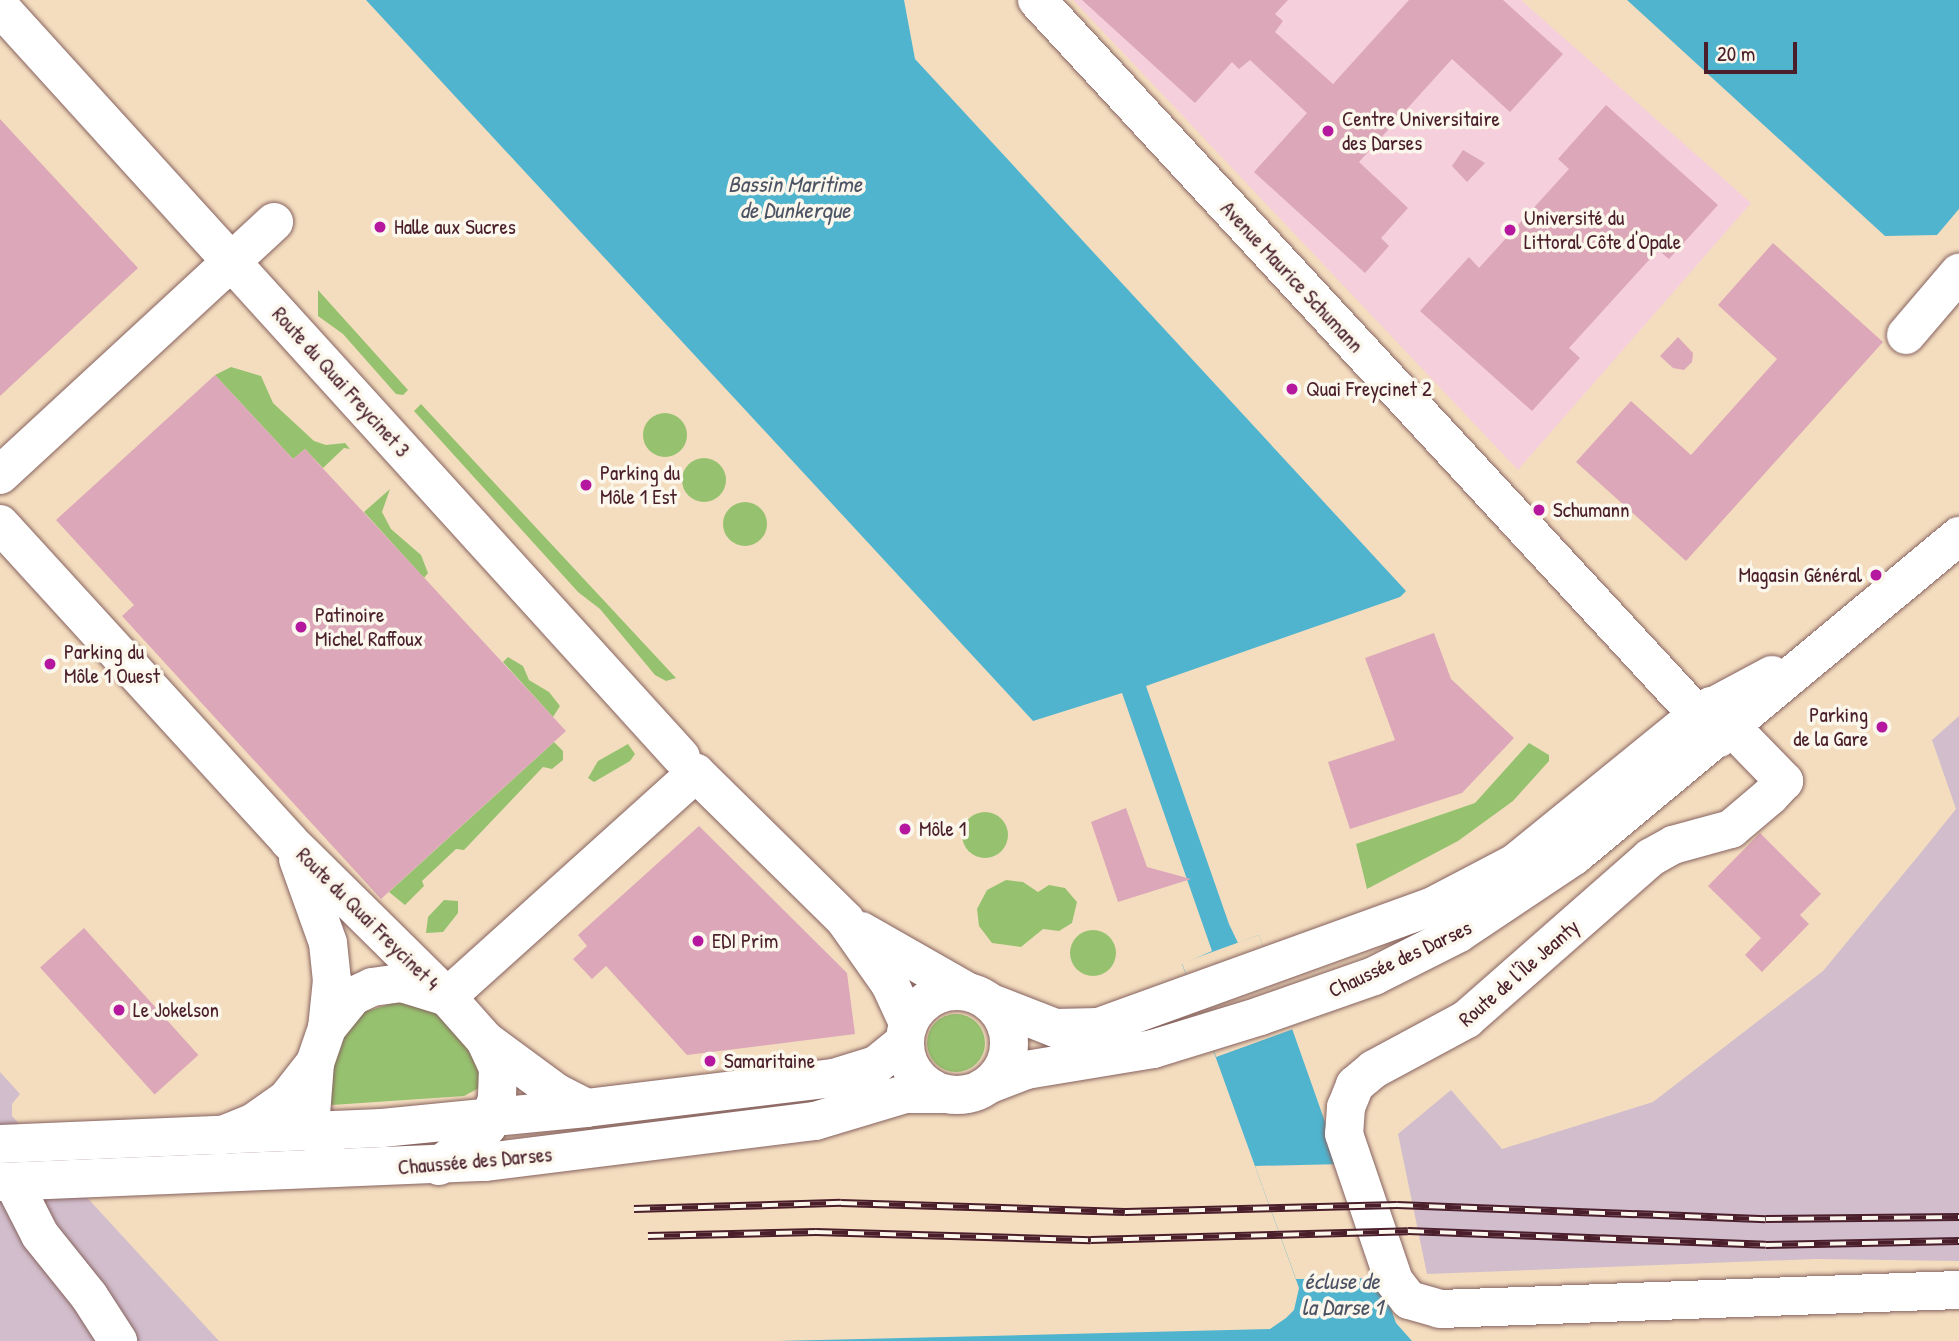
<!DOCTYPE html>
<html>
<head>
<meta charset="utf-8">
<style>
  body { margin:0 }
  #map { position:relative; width:1959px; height:1341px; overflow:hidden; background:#f4ddbf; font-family:"Patrick Hand",sans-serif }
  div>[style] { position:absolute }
  .built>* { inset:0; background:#f5cfdb }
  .industrial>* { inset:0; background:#d1bdcc }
  .green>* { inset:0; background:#96c26f }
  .round { border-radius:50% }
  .water>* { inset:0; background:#50b4cf }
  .pier>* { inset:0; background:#f4ddbf; transform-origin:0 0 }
  .building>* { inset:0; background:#dca7b8; transform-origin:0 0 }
  .roads { filter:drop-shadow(0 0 2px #86625f) drop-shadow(0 0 2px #86625f) }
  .minor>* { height:38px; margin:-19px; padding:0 19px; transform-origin:19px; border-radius:19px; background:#fff }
  .major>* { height:38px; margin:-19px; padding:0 19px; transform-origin:19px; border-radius:19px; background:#fff }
  .major>.ring { margin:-19px; padding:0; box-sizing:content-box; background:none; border:38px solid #fff; border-radius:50% }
  .rail>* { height:8px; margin-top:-4px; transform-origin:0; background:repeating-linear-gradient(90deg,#fbf7ec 0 16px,#4a1f2b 0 32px); box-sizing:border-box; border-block:2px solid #4a1f2b }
  .dots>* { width:19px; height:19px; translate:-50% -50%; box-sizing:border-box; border:4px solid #fbf7ec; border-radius:50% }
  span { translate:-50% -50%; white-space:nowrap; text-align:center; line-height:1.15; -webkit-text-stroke:7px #fbf7ec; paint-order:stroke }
  .poi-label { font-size:21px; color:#4a1f2b }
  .left { translate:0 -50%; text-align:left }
  .right { translate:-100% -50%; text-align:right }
  .street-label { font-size:21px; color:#4a1f2b }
  .water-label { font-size:23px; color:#4c5364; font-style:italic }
  .scale { position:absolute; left:1704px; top:42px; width:93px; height:32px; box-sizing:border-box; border:4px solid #4a1f2b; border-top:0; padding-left:9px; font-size:21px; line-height:24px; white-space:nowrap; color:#4a1f2b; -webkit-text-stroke:5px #fbf7ec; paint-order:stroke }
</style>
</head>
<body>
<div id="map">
  <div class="built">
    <i style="clip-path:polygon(1073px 0,1521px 0,1751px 203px,1518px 470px)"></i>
  </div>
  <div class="industrial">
    <i style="clip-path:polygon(1959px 716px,1959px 1261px,1815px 1259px,1427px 1274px,1398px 1134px,1451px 1090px,1502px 1149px,1653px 1102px,1823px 971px,1919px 855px,1956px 809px,1932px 740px)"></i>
    <i style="clip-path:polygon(0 1072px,20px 1094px,12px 1104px,12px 1116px,219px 1341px,0 1341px)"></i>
  </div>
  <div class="green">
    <i style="clip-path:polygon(318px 290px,408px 390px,403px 395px,396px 394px,343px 334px,318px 316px)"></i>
    <i style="clip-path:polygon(231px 367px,261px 376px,273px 403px,314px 441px,326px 445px,345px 443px,350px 449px,344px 448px,323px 468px,305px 449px,293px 459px,215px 375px)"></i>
    <i style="clip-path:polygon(421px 404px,676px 678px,666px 681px,655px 675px,600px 609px,578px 592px,414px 411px)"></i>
    <i class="round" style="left:643px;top:413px;width:44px;height:44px"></i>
    <i class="round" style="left:682px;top:458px;width:44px;height:44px"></i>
    <i style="clip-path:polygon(390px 489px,382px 512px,391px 529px,421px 555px,428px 573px,424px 578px,364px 512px)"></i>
    <i class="round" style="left:723px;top:502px;width:44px;height:44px"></i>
    <i style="clip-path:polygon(508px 657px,523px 666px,529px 680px,549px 692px,560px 706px,553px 717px,503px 662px)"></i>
    <i style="clip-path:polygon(554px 742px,563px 751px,563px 760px,552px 769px,543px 767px,464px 850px,456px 849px,422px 881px,424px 886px,405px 905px,389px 892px)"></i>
    <i style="clip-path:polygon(1529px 743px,1549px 755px,1549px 761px,1513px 801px,1458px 841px,1367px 889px,1356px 844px,1475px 803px)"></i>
    <i style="clip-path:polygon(628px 744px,635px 754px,630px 761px,594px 782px,588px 778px,598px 761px)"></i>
    <i class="round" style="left:962px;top:812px;width:46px;height:46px"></i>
    <i style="clip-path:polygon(1006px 880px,1023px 882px,1038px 892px,1049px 885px,1065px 888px,1077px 902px,1072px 923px,1059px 931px,1043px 929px,1021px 947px,992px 943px,979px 926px,977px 909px,987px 890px)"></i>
    <i style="clip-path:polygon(444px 900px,458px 901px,458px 913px,443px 932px,426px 933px,428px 917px)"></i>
    <i class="round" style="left:1070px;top:930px;width:46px;height:46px"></i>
    <i style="clip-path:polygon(400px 1001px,433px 1009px,479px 1056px,481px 1087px,464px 1096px,332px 1105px,326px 1099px,335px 1046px,364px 1012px)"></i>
    <i class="round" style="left:927px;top:1014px;width:58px;height:58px"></i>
  </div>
  <div class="water">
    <i style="clip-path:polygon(366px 0,904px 0,915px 59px,1406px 591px,1400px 597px,1146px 686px,1229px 924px,1238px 943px,1259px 935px,1396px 1323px,1412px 1341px,778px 1341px,1270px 1329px,1286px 1318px,1294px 1310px,1299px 1288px,1182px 964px,1212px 951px,1122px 693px,1033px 721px)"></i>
    <i style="clip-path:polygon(1627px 0,1959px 0,1959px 209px,1937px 235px,1885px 236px)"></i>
  </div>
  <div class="pier">
    <i style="left:1259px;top:935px;width:100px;height:82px;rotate:70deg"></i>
    <i style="clip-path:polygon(1343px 1164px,1381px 1278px,1296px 1279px,1255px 1166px)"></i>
  </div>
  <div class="building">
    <i style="clip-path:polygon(1082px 0,1288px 0,1275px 14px,1283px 21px,1275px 32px,1333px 84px,1409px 0,1503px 0,1563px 54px,1510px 112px,1452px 59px,1359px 162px,1408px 208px,1381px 238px,1389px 246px,1365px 273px,1254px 172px,1307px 113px,1250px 60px,1239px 69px,1232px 62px,1195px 103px)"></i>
    <i style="clip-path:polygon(1606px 105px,1718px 205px,1669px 259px,1658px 250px,1569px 348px,1580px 358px,1532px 411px,1420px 311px,1469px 257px,1479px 268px,1569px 169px,1558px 159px)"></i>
    <i style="clip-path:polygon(0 119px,138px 268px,0 396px)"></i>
    <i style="clip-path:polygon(1463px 150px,1485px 163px,1467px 182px,1452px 166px)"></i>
    <i style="clip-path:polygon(1773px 243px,1883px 342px,1686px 561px,1576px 462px,1631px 401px,1691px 455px,1777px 359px,1718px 305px)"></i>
    <i style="clip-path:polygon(1678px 337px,1693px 353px,1692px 362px,1684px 370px,1673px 368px,1660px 356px)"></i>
    <i style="clip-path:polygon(215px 375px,293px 459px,305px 449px,566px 731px,381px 899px,122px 616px,134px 605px,56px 520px)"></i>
    <i style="clip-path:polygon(1434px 633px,1451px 679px,1514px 738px,1462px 793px,1350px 829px,1328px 762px,1395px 740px,1365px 658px)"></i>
    <i style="clip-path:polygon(1126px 808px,1147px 867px,1191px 879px,1118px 902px,1091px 822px)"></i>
    <i style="clip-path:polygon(699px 826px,847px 973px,855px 1034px,687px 1055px,606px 966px,592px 979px,573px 959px,587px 946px,578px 935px)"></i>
    <i style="clip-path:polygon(1760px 833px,1821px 894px,1800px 915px,1809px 924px,1762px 972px,1745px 955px,1761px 938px,1708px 886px)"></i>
    <i style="left:84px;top:928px;width:171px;height:59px;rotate:48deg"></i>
  </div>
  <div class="roads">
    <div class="minor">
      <i style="left:1037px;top:0;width:1005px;rotate:47.26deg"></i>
      <i style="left:0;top:7px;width:1013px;rotate:47.76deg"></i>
      <i style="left:1906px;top:335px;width:82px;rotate:-49.5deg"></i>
      <i style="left:0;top:475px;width:373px;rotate:-42.7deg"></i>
      <i style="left:0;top:524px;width:429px;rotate:47.6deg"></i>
      <i style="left:289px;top:841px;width:222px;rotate:44.6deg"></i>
      <i style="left:1711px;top:706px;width:105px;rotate:45.8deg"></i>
      <i style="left:1784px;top:781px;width:21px;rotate:133deg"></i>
      <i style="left:1770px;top:796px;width:51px;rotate:139.8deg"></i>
      <i style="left:1731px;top:829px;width:60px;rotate:164.6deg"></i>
      <i style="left:1673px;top:845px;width:26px;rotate:151deg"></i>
      <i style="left:1650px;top:858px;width:244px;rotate:138.7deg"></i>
      <i style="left:1467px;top:1019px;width:106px;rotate:151.7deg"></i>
      <i style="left:1374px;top:1069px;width:25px;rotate:140deg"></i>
      <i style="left:1355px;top:1085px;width:24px;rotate:112deg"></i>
      <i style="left:1346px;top:1107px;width:27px;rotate:94deg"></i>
      <i style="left:1344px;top:1134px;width:155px;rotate:71.2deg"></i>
      <i style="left:1394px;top:1281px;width:24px;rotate:52deg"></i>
      <i style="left:1409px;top:1300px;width:32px;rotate:16deg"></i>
      <i style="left:1440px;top:1309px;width:519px;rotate:-2.1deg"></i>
      <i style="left:298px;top:859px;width:89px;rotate:70.3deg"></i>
      <i style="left:328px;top:943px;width:37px;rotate:84deg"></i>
      <i style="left:332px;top:980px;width:48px;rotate:95.9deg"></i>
      <i style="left:861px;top:931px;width:123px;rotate:29.7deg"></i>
      <i style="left:447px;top:997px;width:335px;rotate:-42deg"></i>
      <i style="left:696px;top:773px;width:209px;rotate:44.6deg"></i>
      <i style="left:845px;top:920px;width:78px;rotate:54.9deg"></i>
      <i style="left:890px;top:984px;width:43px;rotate:65.2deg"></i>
      <i style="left:485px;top:1040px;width:89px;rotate:36.4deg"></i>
      <i style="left:557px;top:1093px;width:33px;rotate:27deg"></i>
      <i style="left:220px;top:1136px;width:37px;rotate:-22deg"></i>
      <i style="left:254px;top:1122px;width:39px;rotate:-35deg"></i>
      <i style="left:286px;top:1100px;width:47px;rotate:-51.9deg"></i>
      <i style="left:329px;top:1161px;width:50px;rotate:-111deg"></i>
      <i style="left:311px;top:1114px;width:51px;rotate:-85.5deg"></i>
      <i style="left:315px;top:1063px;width:37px;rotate:-71deg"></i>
      <i style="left:327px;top:1028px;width:41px;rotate:-50.9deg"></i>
      <i style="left:353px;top:996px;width:21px;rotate:-25deg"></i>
      <i style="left:372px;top:987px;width:30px;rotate:-8deg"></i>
      <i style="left:402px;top:983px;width:47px;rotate:17.3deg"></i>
      <i style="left:447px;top:997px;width:57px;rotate:48.5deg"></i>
      <i style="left:485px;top:1040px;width:31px;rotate:65deg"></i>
      <i style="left:498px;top:1068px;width:31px;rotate:92deg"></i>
      <i style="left:497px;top:1099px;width:30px;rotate:110deg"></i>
      <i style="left:487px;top:1127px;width:62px;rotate:140.9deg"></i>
      <i style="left:13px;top:1182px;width:59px;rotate:63deg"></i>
      <i style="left:40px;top:1235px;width:78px;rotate:51.2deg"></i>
      <i style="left:89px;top:1296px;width:54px;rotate:57.2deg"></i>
    </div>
    <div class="major">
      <i class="ring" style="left:905px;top:991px;width:66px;height:66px"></i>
      <i style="left:991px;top:1003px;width:69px;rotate:21.3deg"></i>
      <i style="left:1055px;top:1028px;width:44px;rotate:-1.3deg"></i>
      <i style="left:1099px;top:1027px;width:353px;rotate:-19.9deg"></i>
      <i style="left:1431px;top:907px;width:95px;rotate:-27.6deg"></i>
      <i style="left:1515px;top:863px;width:235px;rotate:-39.1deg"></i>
      <i style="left:1697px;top:715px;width:85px;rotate:-28.1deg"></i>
      <i style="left:990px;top:1084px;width:39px;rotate:-21deg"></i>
      <i style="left:1026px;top:1070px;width:129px;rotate:-9.4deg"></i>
      <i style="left:1153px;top:1049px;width:112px;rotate:-17.1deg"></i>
      <i style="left:1260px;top:1016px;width:121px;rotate:-19.3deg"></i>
      <i style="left:1374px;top:976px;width:95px;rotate:-26.8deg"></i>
      <i style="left:1459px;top:933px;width:138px;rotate:-33.8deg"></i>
      <i style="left:1574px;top:856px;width:501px;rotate:-39.73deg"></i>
      <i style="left:0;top:1144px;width:382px;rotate:-2.4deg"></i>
      <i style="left:382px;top:1128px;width:205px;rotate:-5.6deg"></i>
      <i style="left:586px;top:1108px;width:250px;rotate:-6.9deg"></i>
      <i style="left:834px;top:1078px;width:44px;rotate:-17.2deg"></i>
      <i style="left:876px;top:1065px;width:36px;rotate:-39deg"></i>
      <i style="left:0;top:1182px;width:486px;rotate:-2.4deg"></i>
      <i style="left:486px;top:1162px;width:332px;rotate:-7.1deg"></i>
      <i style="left:815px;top:1121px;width:94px;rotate:-16.7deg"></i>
      <i style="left:905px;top:1094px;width:40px"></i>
    </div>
  </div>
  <div class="rail">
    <i style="left:634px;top:1209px;width:207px;rotate:-1.7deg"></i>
    <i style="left:841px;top:1203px;width:284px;rotate:1.8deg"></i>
    <i style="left:1125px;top:1212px;width:272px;rotate:-1.5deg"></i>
    <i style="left:1397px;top:1205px;width:369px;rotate:2.2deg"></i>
    <i style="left:1766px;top:1219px;width:193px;rotate:-0.6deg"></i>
    <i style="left:648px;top:1236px;width:168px;rotate:-1.4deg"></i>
    <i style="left:816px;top:1232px;width:275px;rotate:1.7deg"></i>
    <i style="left:1091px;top:1240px;width:317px;rotate:-1.6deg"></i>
    <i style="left:1408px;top:1231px;width:358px;rotate:2.2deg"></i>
    <i style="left:1766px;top:1245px;width:193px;rotate:-1.2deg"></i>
  </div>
  <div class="dots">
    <i style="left:1328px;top:131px;background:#b5179e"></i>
    <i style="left:380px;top:227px;background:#b5179e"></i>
    <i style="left:1510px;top:230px;background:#b5179e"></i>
    <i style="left:1292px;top:389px;background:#b5179e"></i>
    <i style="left:586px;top:485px;background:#b5179e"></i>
    <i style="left:1539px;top:510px;background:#b5179e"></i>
    <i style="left:1876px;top:575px;background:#b5179e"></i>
    <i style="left:301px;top:627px;background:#b5179e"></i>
    <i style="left:50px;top:664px;background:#b5179e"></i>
    <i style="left:1882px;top:727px;background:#b5179e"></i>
    <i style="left:905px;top:829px;background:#b5179e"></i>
    <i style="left:698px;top:941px;background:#b5179e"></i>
    <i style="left:119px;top:1010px;background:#b5179e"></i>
    <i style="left:710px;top:1061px;background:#b5179e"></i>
  </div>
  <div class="poi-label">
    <span class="left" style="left:1342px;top:131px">Centre Universitaire<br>des Darses</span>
    <span class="left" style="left:1524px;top:230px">Université du<br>Littoral Côte d'Opale</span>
    <span class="left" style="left:394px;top:227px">Halle aux Sucres</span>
    <span class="left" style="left:1306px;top:389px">Quai Freycinet 2</span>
    <span class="left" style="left:600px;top:485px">Parking du<br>Môle 1 Est</span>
    <span class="left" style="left:1553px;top:510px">Schumann</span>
    <span class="right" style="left:1862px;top:575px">Magasin Général</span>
    <span class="left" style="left:315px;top:627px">Patinoire<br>Michel Raffoux</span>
    <span class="left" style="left:64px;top:664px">Parking du<br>Môle 1 Ouest</span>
    <span class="right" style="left:1868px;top:727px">Parking<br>de la Gare</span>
    <span class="left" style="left:919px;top:829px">Môle 1</span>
    <span class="left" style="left:712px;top:941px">EDI Prim</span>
    <span class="left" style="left:133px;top:1010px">Le Jokelson</span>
    <span class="left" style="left:724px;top:1061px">Samaritaine</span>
  </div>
  <div class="street-label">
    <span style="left:1292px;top:277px;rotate:47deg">Avenue Maurice Schumann</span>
    <span style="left:341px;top:382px;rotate:48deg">Route du Quai Freycinet 3</span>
    <span style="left:368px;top:919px;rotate:45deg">Route du Quai Freycinet 4</span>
    <span style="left:1400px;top:959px;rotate:-25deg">Chaussée des Darses</span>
    <span style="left:1519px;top:973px;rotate:-41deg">Route de l'Île Jeanty</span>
    <span style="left:475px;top:1161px;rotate:-5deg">Chaussée des Darses</span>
  </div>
  <div class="water-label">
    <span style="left:795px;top:197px">Bassin Maritime<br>de Dunkerque</span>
    <span style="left:1342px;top:1294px">écluse de<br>la Darse 1</span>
  </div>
  <div class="scale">20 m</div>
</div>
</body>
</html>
